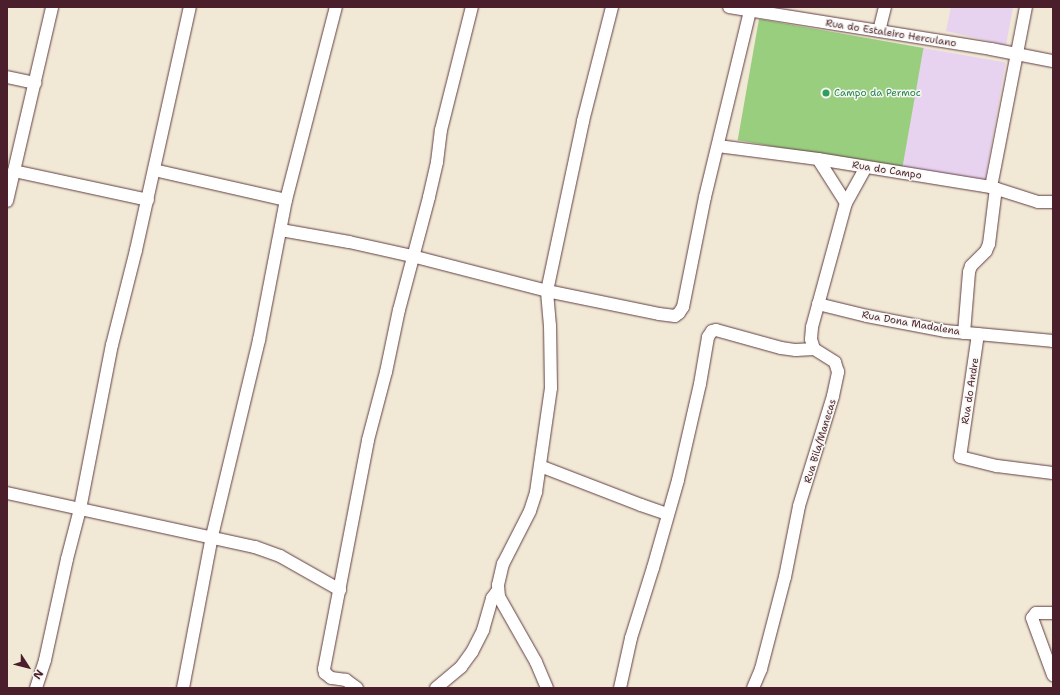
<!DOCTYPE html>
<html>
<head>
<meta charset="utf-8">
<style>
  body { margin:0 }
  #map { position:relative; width:1060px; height:695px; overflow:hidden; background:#f1e9d5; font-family:"Shantell Sans",sans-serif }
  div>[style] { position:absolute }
  .built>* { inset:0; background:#e7d2ef; transform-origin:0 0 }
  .green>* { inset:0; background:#99ce7f; transform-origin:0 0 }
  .roads { filter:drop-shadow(0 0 1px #633d44) drop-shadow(0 0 1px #633d44) }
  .minor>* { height:12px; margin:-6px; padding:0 6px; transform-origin:6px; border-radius:6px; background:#fff }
  .dots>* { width:11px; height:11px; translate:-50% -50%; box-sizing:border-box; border:2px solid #f6f6f2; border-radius:50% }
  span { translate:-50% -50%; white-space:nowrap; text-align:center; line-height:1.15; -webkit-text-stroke:3px #f6f6f2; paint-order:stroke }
  .street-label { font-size:10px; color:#4a1f2b }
  .leisure-label { font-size:10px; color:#27864d }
  .left { translate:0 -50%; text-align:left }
  .frame { position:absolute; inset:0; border:8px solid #4a1f2b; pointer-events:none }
  .north { position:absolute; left:8px; top:647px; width:40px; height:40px; -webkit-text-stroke:3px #f6f6f2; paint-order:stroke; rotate:126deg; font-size:11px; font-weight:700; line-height:16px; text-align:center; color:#4a1f2b }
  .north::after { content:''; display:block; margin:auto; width:14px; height:18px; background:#4a1f2b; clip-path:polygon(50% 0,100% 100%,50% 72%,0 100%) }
</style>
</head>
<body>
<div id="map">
  <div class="built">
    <i style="clip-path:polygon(951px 7px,1013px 7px,1006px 45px,946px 31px)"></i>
    <i style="left:923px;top:48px;width:84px;height:121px;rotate:10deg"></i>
  </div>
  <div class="green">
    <i style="left:759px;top:19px;width:167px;height:123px;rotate:10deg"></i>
  </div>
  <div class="roads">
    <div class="minor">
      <i style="left:729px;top:7px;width:265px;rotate:9.1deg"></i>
      <i style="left:991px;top:49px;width:63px;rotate:11deg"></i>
      <i style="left:879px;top:31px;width:25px;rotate:-76deg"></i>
      <i style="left:7px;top:77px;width:29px;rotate:12deg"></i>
      <i style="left:718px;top:146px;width:101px;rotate:7.4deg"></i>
      <i style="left:818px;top:159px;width:175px;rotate:9.2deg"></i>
      <i style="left:991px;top:187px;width:49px;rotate:17.7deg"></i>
      <i style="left:1038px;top:202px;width:15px"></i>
      <i style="left:818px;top:159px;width:52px;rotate:57.5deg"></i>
      <i style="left:154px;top:170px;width:135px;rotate:12.8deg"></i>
      <i style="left:14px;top:171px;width:137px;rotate:12.2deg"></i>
      <i style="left:991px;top:187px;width:183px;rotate:-79deg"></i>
      <i style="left:7px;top:201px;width:199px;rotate:-76.9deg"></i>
      <i style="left:281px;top:230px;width:69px;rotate:10deg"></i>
      <i style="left:349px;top:242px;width:65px;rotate:12.5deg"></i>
      <i style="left:412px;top:256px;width:139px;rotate:14.5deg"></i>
      <i style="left:547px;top:291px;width:114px;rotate:11.6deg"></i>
      <i style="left:659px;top:314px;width:16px;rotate:7deg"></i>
      <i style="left:675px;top:316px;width:5px;rotate:-37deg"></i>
      <i style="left:679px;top:313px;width:7px;rotate:-56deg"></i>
      <i style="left:683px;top:307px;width:112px;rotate:-78.7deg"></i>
      <i style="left:705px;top:197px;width:191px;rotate:-76.4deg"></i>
      <i style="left:818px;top:304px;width:50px;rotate:13.8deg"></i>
      <i style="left:867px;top:316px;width:79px;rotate:10.9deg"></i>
      <i style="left:945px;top:331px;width:108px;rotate:5.3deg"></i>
      <i style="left:964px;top:333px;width:61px;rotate:-85.3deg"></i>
      <i style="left:969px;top:272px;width:6px;rotate:-72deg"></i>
      <i style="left:971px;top:266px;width:21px;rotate:-45deg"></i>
      <i style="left:986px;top:251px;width:8px;rotate:-67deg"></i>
      <i style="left:989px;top:244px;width:56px;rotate:-82.9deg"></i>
      <i style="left:978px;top:334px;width:124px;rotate:98.3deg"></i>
      <i style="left:960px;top:457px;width:38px;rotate:14deg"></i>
      <i style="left:997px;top:466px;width:56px;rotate:7.1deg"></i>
      <i style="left:540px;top:466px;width:108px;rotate:21.1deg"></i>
      <i style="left:641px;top:505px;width:28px;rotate:19deg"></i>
      <i style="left:7px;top:493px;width:254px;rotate:12.3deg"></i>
      <i style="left:255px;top:547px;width:27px;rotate:20deg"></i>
      <i style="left:280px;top:556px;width:69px;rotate:29.5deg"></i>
      <i style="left:1053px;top:613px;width:17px;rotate:180deg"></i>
      <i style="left:1036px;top:613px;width:6px;rotate:129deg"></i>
      <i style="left:1032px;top:618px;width:61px;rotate:69.8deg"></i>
      <i style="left:36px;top:688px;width:29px;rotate:-72deg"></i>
      <i style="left:45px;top:660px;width:103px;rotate:-77.7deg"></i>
      <i style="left:67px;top:559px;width:52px;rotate:-75.4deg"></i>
      <i style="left:80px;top:509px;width:167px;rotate:-79deg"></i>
      <i style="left:112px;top:345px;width:98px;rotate:-75.8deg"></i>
      <i style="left:136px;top:250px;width:249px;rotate:-77.5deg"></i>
      <i style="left:183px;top:688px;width:155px;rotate:-79.2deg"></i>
      <i style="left:212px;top:536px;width:202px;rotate:-76.5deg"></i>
      <i style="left:259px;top:340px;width:143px;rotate:-79.1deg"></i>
      <i style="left:286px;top:200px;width:199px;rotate:-75.5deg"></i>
      <i style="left:357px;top:688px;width:14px;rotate:-144deg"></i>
      <i style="left:346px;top:680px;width:15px;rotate:-172deg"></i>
      <i style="left:331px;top:678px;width:8px;rotate:-140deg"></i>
      <i style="left:325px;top:673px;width:4px;rotate:-104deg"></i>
      <i style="left:324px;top:669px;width:233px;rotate:-79.1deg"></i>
      <i style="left:368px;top:440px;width:70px;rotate:-75.2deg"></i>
      <i style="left:386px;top:372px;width:63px;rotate:-78.2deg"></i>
      <i style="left:399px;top:310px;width:117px;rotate:-75.1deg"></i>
      <i style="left:429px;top:197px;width:36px;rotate:-77deg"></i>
      <i style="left:437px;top:162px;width:32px;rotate:-83deg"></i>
      <i style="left:441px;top:130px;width:127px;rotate:-75.9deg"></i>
      <i style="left:436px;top:688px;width:33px;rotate:-40deg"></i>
      <i style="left:461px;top:667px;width:19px;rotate:-54deg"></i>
      <i style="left:472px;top:652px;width:25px;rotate:-63deg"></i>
      <i style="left:483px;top:630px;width:33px;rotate:-74deg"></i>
      <i style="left:492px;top:598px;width:10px;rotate:-53deg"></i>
      <i style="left:547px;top:688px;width:28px;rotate:-113deg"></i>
      <i style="left:536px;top:662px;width:75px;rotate:-119.6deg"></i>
      <i style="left:499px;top:597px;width:12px;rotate:-95deg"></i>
      <i style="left:498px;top:585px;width:22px;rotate:-77deg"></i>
      <i style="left:503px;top:564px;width:59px;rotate:-63deg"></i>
      <i style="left:530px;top:511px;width:20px;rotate:-72deg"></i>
      <i style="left:536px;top:492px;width:105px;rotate:-81.8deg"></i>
      <i style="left:551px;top:388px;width:62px;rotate:-90.9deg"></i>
      <i style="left:550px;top:326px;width:35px;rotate:-95deg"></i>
      <i style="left:547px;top:291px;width:174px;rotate:-78deg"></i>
      <i style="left:583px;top:121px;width:118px;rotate:-75.7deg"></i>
      <i style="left:620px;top:688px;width:51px;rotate:-77.6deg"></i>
      <i style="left:631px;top:638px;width:73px;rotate:-72.6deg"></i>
      <i style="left:653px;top:568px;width:91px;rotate:-74.1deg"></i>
      <i style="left:678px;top:480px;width:98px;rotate:-77.1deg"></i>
      <i style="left:700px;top:384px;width:48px;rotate:-80.3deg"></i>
      <i style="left:708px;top:337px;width:7px;rotate:-56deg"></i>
      <i style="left:712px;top:331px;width:4px;rotate:-14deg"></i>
      <i style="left:716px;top:330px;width:67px;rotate:15.5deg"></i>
      <i style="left:781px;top:348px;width:15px;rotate:8deg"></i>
      <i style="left:796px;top:350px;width:18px;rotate:-3deg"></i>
      <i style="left:753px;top:688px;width:21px;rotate:-67deg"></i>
      <i style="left:761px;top:669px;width:95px;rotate:-75.4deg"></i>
      <i style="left:785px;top:577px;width:72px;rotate:-78.8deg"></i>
      <i style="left:799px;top:506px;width:115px;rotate:-72.8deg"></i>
      <i style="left:833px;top:396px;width:25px;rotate:-78deg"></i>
      <i style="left:838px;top:372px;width:10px;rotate:-107deg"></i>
      <i style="left:835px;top:362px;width:25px;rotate:-148deg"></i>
      <i style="left:814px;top:349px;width:10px;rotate:-107deg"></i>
      <i style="left:811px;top:339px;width:12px;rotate:-85deg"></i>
      <i style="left:812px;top:327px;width:129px;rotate:-74.7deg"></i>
      <i style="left:846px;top:203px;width:41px;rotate:-60.9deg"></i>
    </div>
  </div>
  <div class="dots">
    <i style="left:826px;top:93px;background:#2e9e5b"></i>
  </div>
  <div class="street-label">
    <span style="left:891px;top:33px;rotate:9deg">Rua do Estaleiro Herculano</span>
    <span style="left:887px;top:170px;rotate:9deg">Rua do Campo</span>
    <span style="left:911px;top:323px;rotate:10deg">Rua Dona Madalena</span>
    <span style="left:970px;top:391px;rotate:-81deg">Rua do Andre</span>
    <span style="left:820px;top:441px;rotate:-73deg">Rua Bila/Manecas</span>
  </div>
  <div class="leisure-label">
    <span class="left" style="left:834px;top:93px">Campo da Permoc</span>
  </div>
  <div class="frame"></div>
  <div class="north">N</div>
</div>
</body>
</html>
